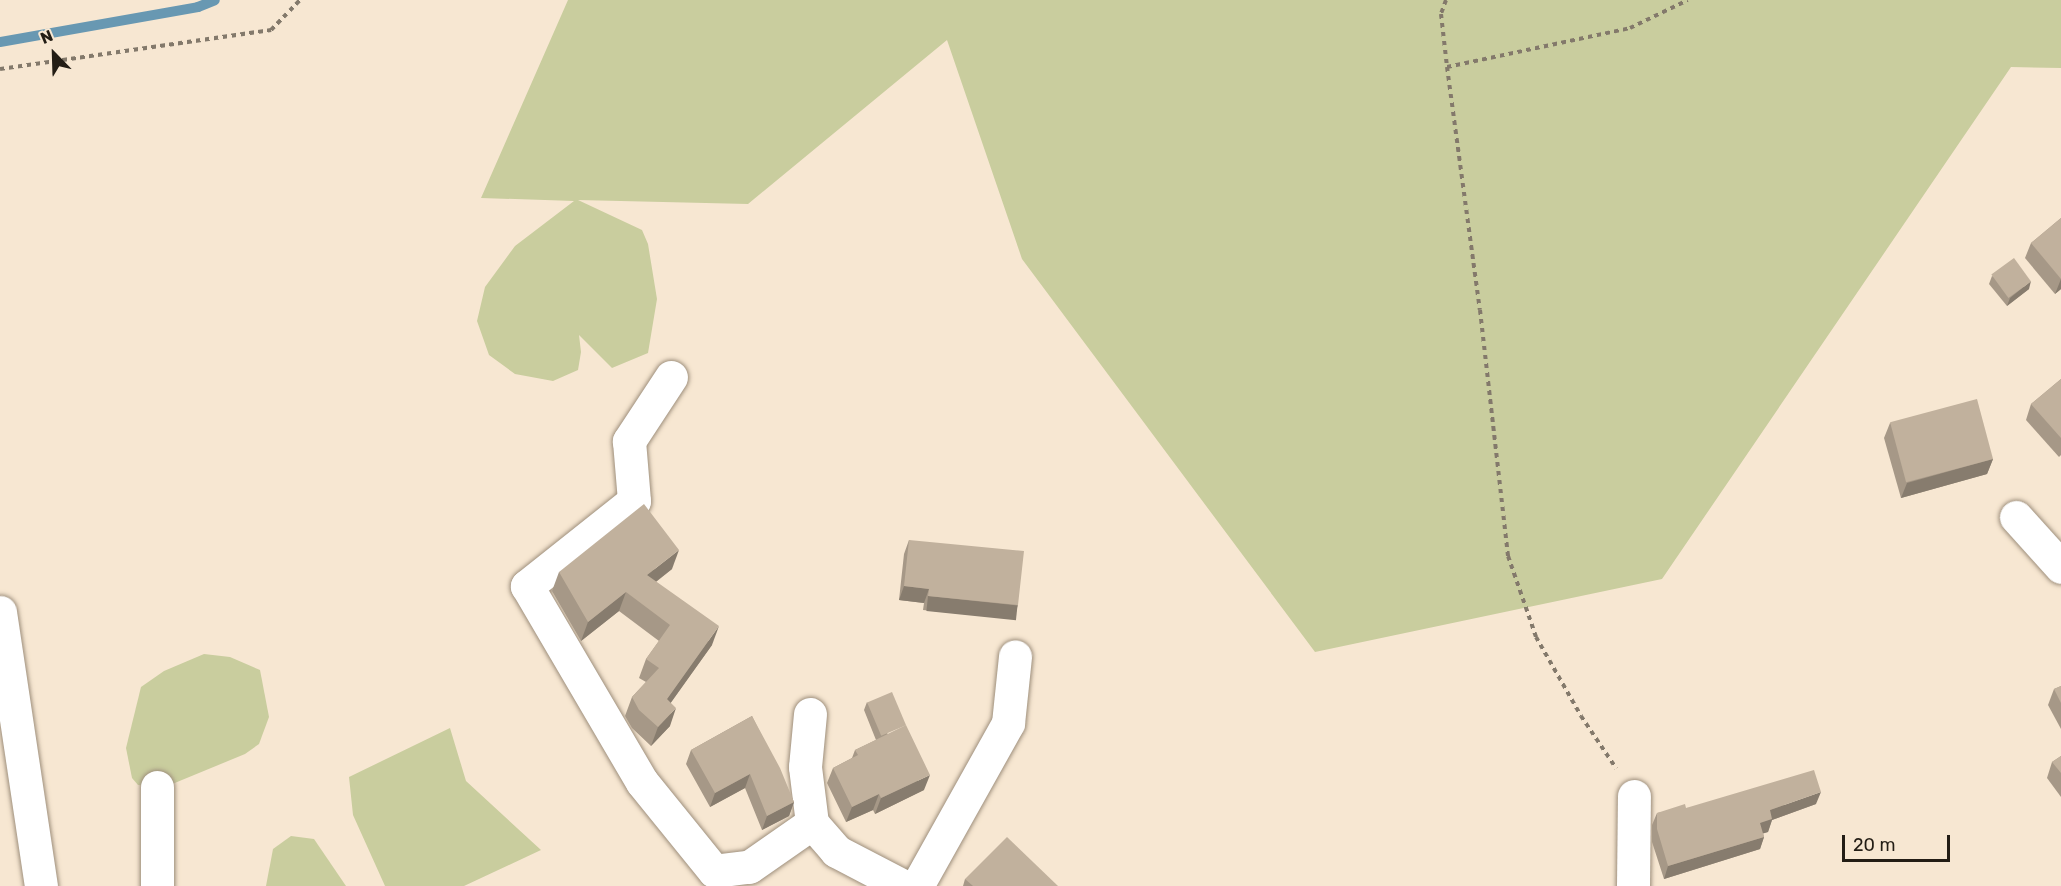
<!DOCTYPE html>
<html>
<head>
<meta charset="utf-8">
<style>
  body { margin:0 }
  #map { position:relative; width:2061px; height:886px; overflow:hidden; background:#f7e7d2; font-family:Rubik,sans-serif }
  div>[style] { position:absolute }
  .green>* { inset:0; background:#c9cd9e }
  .stream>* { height:10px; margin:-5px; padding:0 5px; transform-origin:5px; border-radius:5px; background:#6898b2 }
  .path>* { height:4px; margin-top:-2px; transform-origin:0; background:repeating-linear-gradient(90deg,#83796b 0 4.5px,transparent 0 9px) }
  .roads { filter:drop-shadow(0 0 2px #9e8f7c) drop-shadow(0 0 2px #9e8f7c) }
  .minor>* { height:33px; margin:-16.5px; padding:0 16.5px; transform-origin:16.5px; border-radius:16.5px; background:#fff }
  .wall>* { inset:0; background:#a69887 }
  .shaded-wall>* { inset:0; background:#877c6e; transform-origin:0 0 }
  .building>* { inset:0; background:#c1b19d; transform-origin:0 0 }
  span { translate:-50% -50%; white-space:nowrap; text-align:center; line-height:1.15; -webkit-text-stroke:6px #f7e7d2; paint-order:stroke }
  .north { position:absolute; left:24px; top:24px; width:60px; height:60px; -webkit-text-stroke:4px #f7e7d2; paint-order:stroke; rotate:337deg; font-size:16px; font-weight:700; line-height:24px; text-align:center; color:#231d15 }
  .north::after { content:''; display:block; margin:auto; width:21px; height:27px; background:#231d15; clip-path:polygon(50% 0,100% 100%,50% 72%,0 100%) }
  .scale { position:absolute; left:1842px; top:835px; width:108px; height:27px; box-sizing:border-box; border:3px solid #231d15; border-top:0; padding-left:8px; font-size:18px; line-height:21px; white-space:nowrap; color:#231d15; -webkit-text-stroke:4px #f7e7d2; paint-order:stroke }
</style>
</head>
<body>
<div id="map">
  <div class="green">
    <i style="clip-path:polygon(568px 0,2061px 0,2061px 68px,2011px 67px,1662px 579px,1315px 652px,1022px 259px,947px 40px,748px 204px,578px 200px,642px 230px,648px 244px,657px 299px,648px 353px,612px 368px,579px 335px,581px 352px,578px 370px,553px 381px,515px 374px,489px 355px,477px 321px,485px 287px,515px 246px,574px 201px,481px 198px)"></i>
    <i style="clip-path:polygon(204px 654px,230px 657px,260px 670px,269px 717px,259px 744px,245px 754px,165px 787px,138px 785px,132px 778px,126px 748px,141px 687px,164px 671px)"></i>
    <i style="clip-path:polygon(450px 728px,466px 781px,541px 850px,464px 886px,385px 886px,353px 815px,349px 777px)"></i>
    <i style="clip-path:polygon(291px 836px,314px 839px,346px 886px,266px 886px,273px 849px)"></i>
  </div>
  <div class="stream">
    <i style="left:0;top:42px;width:201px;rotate:-10deg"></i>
    <i style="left:198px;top:7px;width:18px;rotate:-22deg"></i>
  </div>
  <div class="path">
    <i style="left:1446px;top:0;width:15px;rotate:110deg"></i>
    <i style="left:1441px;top:14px;width:53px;rotate:83.5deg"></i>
    <i style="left:1447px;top:67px;width:245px;rotate:82.3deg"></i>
    <i style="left:1480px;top:310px;width:248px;rotate:83.5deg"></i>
    <i style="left:1508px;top:556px;width:86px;rotate:70.9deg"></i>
    <i style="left:1536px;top:637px;width:91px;rotate:60.3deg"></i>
    <i style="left:1581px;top:716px;width:63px;rotate:56.1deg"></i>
    <i style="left:1447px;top:67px;width:187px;rotate:-12deg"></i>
    <i style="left:1630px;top:28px;width:64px;rotate:-25.8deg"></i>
    <i style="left:0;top:69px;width:274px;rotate:-8.2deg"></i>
    <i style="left:271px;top:30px;width:42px;rotate:-46deg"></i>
  </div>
  <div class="roads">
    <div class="minor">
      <i style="left:671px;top:377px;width:77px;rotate:123.3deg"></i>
      <i style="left:629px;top:441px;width:60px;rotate:85.2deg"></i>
      <i style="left:634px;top:501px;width:137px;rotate:141.5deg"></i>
      <i style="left:527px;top:586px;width:227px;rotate:59.6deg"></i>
      <i style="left:642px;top:782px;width:114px;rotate:51deg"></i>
      <i style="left:714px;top:871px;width:35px;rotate:-7deg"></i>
      <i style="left:749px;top:867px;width:77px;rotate:-34.9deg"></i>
      <i style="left:2016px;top:517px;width:67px;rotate:48deg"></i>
      <i style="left:0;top:612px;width:277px;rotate:81.5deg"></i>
      <i style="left:810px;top:714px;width:53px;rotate:95.4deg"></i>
      <i style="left:805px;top:767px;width:56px;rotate:82.9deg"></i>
      <i style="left:812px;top:823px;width:37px;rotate:49deg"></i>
      <i style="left:836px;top:851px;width:76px;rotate:27.6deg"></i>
      <i style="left:157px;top:787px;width:99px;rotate:90deg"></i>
      <i style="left:917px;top:886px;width:187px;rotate:-60.8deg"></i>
      <i style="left:1008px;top:723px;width:67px;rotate:-84deg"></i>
      <i style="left:1633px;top:886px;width:90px;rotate:-89.4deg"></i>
    </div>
  </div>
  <div class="wall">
    <i style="clip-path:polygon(2061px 218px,2061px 289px,2055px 294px,2025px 258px,2031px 243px)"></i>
    <i style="clip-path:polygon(1992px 276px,2029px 289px,2007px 306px,1989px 284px)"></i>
    <i style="clip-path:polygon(2061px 379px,2061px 455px,2059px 457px,2026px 420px,2031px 404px)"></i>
    <i style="clip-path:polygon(1890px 423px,1993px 459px,1987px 474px,1901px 498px,1884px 438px)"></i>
    <i style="clip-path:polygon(909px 540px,1018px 605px,1013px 619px,923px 610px,924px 603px,899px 600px,904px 554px)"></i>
    <i style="clip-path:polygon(672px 569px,656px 582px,712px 645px,671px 702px,670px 726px,651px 746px,632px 728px,625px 716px,632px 697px,646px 682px,639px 678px,646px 659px,659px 641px,619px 611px,581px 641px,552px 591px,559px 572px)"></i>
    <i style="clip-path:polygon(2061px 686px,2061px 729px,2048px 705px,2054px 689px)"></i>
    <i style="clip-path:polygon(867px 702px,924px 790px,875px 814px,873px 810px,846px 822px,827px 783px,833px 768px,852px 758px,855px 750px,876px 740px,864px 710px)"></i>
    <i style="clip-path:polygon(752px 716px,794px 802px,789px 816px,762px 830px,745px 788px,710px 807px,686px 764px,691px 750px)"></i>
    <i style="clip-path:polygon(2061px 756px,2061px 797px,2047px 778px,2052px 762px)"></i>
    <i style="clip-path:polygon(1816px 804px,1772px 820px,1768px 832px,1763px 833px,1764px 837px,1760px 849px,1664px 879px,1652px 842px,1652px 825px,1657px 813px,1686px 808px)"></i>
    <i style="clip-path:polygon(965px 879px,1058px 886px,963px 886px)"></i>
  </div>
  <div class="shaded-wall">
    <i style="clip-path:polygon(2061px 278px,2061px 289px,2055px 294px,2061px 279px)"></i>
    <i style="clip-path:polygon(2031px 281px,2029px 289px,2007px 306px,2010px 298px)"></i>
    <i style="clip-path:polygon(1993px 459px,1987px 474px,1901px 498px,1907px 483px)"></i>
    <i style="clip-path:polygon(679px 550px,672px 569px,640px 594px,647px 575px)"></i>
    <i style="clip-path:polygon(904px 586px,929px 589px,924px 603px,899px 600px)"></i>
    <i style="clip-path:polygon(626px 592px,619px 611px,581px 641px,588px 622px)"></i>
    <i style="left:928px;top:596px;width:90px;height:15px;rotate:6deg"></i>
    <i style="clip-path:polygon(719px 626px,712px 645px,660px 718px,667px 699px)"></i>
    <i style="clip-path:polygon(676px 708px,670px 726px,651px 746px,658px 727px)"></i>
    <i style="clip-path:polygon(750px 774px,745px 788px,710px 807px,715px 793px)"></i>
    <i style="clip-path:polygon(930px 775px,924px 790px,875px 814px,881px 798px)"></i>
    <i style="clip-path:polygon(1821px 792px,1816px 804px,1772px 820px,1768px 832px,1755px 836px,1760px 823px,1770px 810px)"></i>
    <i style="clip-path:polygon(879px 794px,873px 810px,846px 822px,852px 807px)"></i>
    <i style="clip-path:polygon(794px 802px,789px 816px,762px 830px,767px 816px)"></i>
    <i style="clip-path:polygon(1764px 837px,1760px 849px,1664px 879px,1668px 866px)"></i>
  </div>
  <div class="building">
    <i style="clip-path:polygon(2061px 218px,2061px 279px,2031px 243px)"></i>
    <i style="left:2014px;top:258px;width:29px;height:28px;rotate:54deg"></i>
    <i style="clip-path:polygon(2061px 379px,2061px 438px,2031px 404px)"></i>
    <i style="left:1977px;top:399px;width:62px;height:90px;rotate:75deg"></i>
    <i style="clip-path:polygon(644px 504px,679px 550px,647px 575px,719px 626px,667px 699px,676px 708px,658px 727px,639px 710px,632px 697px,659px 668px,646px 659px,670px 625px,626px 592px,588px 622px,559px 572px)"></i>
    <i style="clip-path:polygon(909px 540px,1024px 551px,1018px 605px,928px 596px,929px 589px,904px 586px)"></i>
    <i style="clip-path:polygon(2061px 686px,2061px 703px,2054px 689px)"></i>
    <i style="left:892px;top:692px;width:36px;height:27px;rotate:67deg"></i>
    <i style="clip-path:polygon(752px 716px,780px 768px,794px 802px,767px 816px,750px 774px,715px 793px,691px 750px)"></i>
    <i style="clip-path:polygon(906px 725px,930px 775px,881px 798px,879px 794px,852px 807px,833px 768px,858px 755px,855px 750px)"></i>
    <i style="clip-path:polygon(2061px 756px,2061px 773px,2052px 762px)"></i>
    <i style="clip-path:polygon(1814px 770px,1821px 792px,1770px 810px,1772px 819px,1760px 823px,1764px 837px,1668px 866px,1657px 829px,1657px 813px,1685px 804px,1686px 808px)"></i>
    <i style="clip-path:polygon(1007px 837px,1058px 886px,973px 886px,965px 879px)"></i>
  </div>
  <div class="north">N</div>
  <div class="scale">20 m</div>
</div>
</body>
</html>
